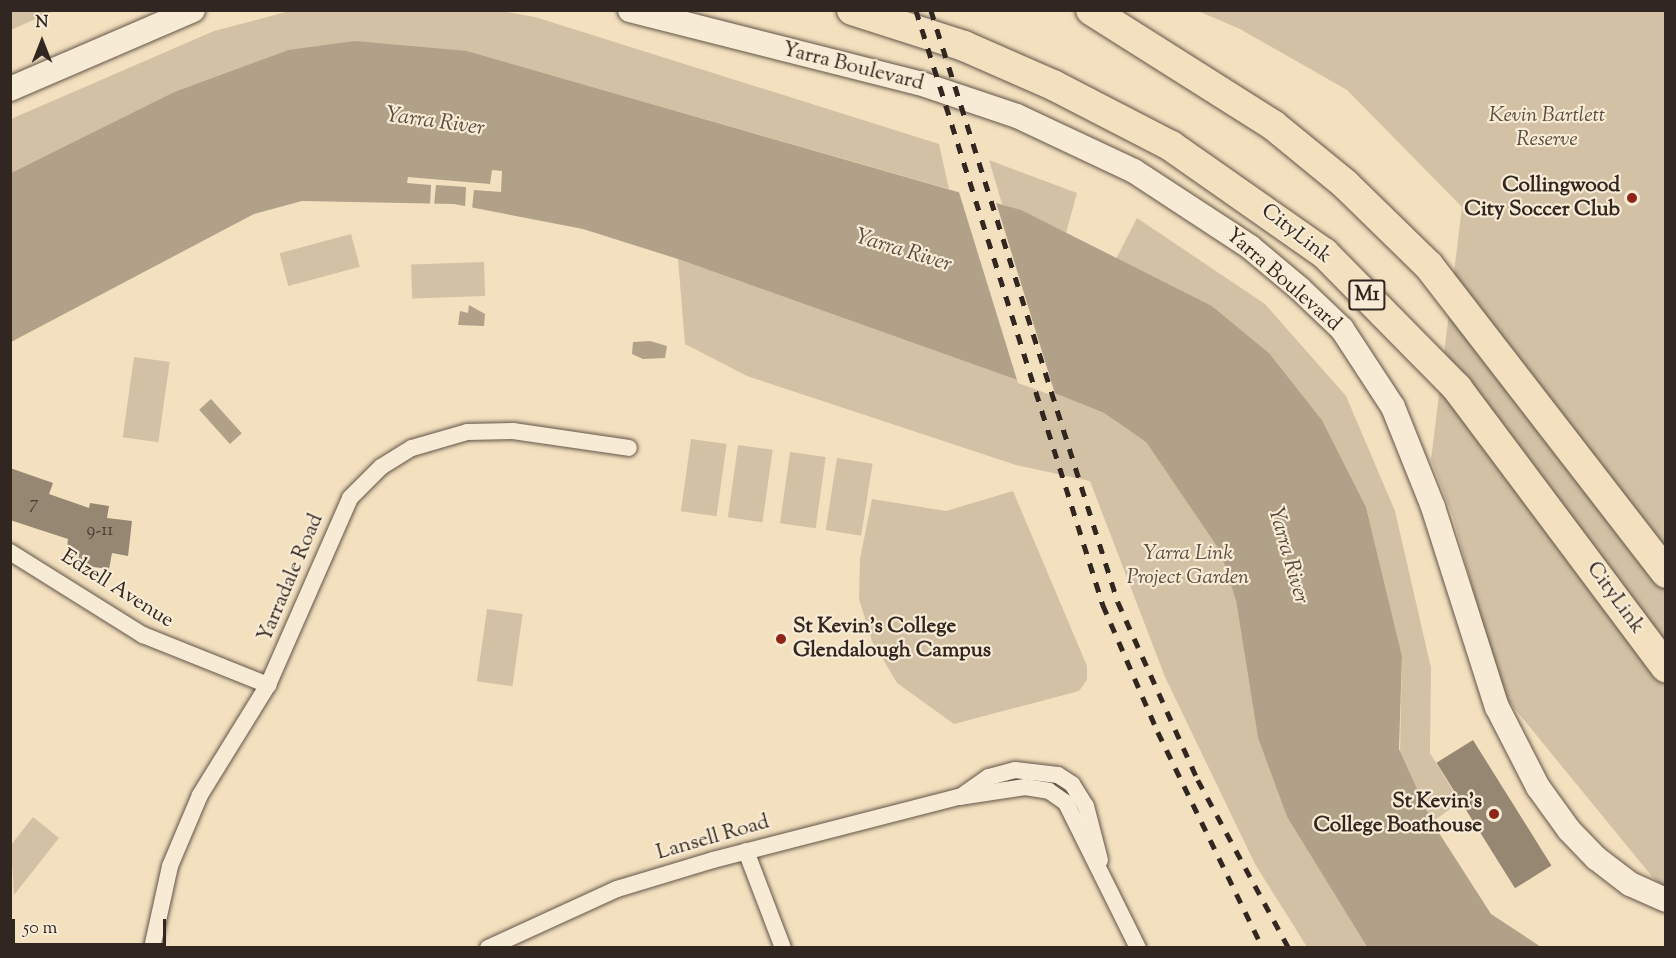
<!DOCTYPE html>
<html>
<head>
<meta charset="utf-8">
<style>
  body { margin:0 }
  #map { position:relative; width:1676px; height:958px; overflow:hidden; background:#f3e0bf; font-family:"Sorts Mill Goudy",serif }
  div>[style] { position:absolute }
  .green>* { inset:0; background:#d2c1a4; transform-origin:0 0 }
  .water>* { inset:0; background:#b1a189; transform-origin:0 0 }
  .pier>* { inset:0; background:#f3e0bf }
  .building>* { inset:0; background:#968773; transform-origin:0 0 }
  .roads { filter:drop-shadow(0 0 2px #625548) drop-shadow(0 0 2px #625548) }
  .street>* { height:16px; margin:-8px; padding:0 8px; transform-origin:8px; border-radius:8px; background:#f7ebd5 }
  .secondary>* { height:24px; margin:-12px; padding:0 12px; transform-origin:12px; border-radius:12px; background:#f7ebd5 }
  .highway>* { height:30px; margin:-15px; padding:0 15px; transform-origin:15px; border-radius:15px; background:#f3e0bf }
  .rail>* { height:4.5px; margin-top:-2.25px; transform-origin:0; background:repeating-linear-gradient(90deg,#322720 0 10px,transparent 0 20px) }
  .dots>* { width:16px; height:16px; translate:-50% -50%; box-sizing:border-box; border:3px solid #f7ebd5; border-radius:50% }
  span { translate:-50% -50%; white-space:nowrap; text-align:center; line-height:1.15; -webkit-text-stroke:4.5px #f7ebd5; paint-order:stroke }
  .number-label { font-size:18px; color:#4b3f35 }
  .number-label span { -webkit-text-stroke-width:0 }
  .shield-label span { padding:2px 4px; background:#f7ebd5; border:2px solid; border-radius:4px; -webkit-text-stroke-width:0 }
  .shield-label { font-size:20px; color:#322720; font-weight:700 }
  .street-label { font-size:21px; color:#322720 }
  .park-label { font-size:21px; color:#5a4e41; font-style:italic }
  .poi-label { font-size:21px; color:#322720; font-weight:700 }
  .right { translate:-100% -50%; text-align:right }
  .left { translate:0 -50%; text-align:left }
  .water-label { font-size:22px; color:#584c40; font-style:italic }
  .frame { position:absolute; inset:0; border:12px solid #322720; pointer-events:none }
  .north { position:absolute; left:12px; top:12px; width:60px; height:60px; -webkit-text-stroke:4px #f7ebd5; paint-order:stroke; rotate:0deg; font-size:16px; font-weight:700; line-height:24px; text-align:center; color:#322720 }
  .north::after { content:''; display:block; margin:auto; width:21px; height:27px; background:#322720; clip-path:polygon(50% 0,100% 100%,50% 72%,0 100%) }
  .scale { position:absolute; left:12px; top:919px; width:154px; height:27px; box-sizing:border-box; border:3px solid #322720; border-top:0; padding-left:8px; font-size:18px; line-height:21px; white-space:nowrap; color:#322720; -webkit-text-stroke:4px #f7ebd5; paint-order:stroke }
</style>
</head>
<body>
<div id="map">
  <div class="green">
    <i style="clip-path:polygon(11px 10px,53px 10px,53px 11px,11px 30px)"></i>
    <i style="clip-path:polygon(496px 10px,535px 17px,939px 144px,949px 189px,467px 51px,288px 50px,174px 92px,11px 173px,11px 119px,214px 31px,290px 11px)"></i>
    <i style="clip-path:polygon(1198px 11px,1665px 11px,1665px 887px,1659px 885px,1501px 692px,1453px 517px,1431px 460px,1462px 207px,1347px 90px,1240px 29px)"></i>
    <i style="clip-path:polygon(989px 160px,1077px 193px,1066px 233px,1002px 204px)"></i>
    <i style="clip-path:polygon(1137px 218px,1265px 304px,1346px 396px,1395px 511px,1431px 668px,1430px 753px,1460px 802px,1432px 822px,1400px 753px,1402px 656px,1366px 507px,1322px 420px,1269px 353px,1212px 306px,1116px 259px)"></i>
    <i style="left:351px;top:234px;width:34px;height:74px;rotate:75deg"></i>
    <i style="clip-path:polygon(678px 259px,1062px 396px,1104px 413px,1146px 442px,1220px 551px,1236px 601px,1258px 738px,1287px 817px,1367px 947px,1307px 947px,1255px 864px,1165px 677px,1090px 481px,1016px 465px,747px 376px,685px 344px)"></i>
    <i style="left:484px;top:262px;width:34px;height:73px;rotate:88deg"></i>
    <i style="left:134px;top:357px;width:36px;height:81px;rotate:8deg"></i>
    <i style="left:691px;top:439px;width:36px;height:73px;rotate:8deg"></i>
    <i style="left:738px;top:445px;width:35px;height:73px;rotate:8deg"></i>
    <i style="left:790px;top:452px;width:36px;height:72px;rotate:8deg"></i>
    <i style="left:837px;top:458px;width:36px;height:73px;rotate:9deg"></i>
    <i style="clip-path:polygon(1013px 491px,1087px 666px,1087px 680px,1079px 691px,954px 724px,897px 683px,872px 641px,859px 599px,860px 559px,872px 499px,946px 511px)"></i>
    <i style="left:487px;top:609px;width:36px;height:73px;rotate:8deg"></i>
    <i style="clip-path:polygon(33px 817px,59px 838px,14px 895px,11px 845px)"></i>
  </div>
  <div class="water">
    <i style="clip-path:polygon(355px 41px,467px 51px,1021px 210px,1212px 306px,1269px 353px,1322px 420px,1366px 507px,1402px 656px,1399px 749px,1432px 822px,1491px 914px,1541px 947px,1367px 947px,1287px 817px,1258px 738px,1236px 601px,1220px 551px,1146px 442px,1104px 413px,1062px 396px,678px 259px,583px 229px,454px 204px,302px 201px,254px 214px,11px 342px,11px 173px,174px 92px,288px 50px)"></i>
    <i style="clip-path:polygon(469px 305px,485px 314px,484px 326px,458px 325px,460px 311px,468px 313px)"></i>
    <i style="clip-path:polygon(650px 341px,667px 346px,665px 358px,643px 359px,632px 354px,633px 342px)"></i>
    <i style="left:211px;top:399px;width:46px;height:16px;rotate:48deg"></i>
  </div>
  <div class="pier">
    <i style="clip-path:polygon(492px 170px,502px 171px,501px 192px,474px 190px,472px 209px,465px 208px,466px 187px,436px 185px,434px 206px,430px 206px,431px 185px,407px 183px,408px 177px,490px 184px)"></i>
    <i style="clip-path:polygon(958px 189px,995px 199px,1056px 397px,1018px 383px)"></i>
  </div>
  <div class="building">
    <i style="clip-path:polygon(10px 468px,53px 483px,49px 494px,89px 508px,90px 503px,109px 506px,107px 518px,132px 521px,128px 556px,112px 553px,109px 569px,78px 565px,79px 555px,70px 554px,67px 548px,68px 539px,10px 520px)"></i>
    <i style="left:1473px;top:740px;width:148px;height:43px;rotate:58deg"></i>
  </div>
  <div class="roads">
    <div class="street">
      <i style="left:10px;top:552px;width:157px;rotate:32deg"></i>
      <i style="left:143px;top:635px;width:135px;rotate:21.8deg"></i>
      <i style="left:960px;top:797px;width:35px;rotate:-35deg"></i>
      <i style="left:989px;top:777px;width:27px;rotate:-15deg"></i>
      <i style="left:1015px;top:770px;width:43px;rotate:6.6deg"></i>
      <i style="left:1058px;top:775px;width:17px;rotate:33deg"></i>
      <i style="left:1072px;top:784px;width:26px;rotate:58deg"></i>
      <i style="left:1086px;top:806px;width:56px;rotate:75.5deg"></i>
      <i style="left:746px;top:851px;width:104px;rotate:69.1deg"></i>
      <i style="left:152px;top:948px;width:84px;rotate:-77.6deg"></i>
      <i style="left:170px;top:866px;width:77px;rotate:-67.1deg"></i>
      <i style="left:200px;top:795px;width:129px;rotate:-58.3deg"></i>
      <i style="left:268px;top:685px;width:204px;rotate:-66.3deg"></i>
      <i style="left:350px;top:498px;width:44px;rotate:-45deg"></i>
      <i style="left:381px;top:467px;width:36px;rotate:-32deg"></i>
      <i style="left:412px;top:448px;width:57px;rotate:-16.2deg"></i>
      <i style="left:467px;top:432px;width:46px;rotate:-1.2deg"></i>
      <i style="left:513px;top:431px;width:117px;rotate:8.3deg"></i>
      <i style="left:488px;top:948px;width:142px;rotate:-24.6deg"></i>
      <i style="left:617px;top:889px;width:100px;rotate:-16.8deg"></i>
      <i style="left:713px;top:860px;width:254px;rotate:-14.4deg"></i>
      <i style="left:959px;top:797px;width:67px;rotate:-8.6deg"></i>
      <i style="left:1025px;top:787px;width:24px;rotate:9deg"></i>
      <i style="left:1049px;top:791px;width:21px;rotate:35deg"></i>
      <i style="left:1066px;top:803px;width:162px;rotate:63.6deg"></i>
    </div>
    <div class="secondary">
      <i style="left:630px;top:10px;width:298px;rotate:14.2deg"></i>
      <i style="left:919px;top:83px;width:103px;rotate:18.6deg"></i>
      <i style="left:1017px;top:116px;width:129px;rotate:25.2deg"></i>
      <i style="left:1134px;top:171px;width:139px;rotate:33.2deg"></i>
      <i style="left:1250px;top:247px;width:65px;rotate:40deg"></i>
      <i style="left:1300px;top:289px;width:58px;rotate:43.6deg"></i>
      <i style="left:1342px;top:329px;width:93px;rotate:56.8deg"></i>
      <i style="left:1393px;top:407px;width:108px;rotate:68.2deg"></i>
      <i style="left:1433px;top:507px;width:210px;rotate:72.3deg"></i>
      <i style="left:1497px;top:707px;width:90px;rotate:62.9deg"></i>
      <i style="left:1538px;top:787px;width:53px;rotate:54.2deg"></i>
      <i style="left:1569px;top:830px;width:39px;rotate:46deg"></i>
      <i style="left:1596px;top:858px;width:43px;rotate:37.4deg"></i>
      <i style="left:1630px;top:884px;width:39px;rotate:24deg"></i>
      <i style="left:10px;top:89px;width:199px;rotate:-23.3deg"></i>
    </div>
    <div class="highway">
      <i style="left:852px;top:10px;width:118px;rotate:17.8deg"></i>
      <i style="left:964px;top:46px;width:99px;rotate:23.7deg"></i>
      <i style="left:1055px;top:86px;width:131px;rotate:27.3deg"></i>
      <i style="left:1171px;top:146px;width:187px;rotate:35deg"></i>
      <i style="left:1324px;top:253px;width:190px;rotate:45.4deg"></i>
      <i style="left:1457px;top:388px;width:349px;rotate:53.2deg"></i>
      <i style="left:1091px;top:10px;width:215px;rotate:32.3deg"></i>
      <i style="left:1273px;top:125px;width:93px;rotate:39.3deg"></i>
      <i style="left:1345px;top:184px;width:117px;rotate:44.3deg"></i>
      <i style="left:1429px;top:266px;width:388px;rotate:52.3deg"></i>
    </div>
  </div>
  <div class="rail">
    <i style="left:916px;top:10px;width:624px;rotate:72.55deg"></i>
    <i style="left:1103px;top:605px;width:138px;rotate:66.6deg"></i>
    <i style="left:1158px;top:732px;width:240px;rotate:64.1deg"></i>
    <i style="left:931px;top:10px;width:621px;rotate:72.47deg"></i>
    <i style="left:1118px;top:602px;width:195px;rotate:65.8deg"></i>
    <i style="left:1198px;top:780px;width:191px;rotate:61.6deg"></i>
  </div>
  <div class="dots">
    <i style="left:1632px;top:198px;background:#8f2418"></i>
    <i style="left:781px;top:639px;background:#8f2418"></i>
    <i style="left:1494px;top:814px;background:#8f2418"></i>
  </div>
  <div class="number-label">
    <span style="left:34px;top:504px">7</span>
    <span style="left:100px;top:531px">9-11</span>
  </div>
  <div class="shield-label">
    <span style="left:1367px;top:295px">M1</span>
  </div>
  <div class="street-label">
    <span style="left:853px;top:67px;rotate:14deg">Yarra Boulevard</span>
    <span style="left:1296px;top:234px;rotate:38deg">CityLink</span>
    <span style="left:1283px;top:280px;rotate:41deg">Yarra Boulevard</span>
    <span style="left:291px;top:578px;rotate:-67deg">Yarradale Road</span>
    <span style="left:117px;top:589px;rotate:32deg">Edzell Avenue</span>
    <span style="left:1615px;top:598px;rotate:54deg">CityLink</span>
    <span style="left:713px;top:838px;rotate:-16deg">Lansell Road</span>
  </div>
  <div class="park-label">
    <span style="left:1547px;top:128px">Kevin Bartlett<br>Reserve</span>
    <span style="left:1188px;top:566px">Yarra Link<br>Project Garden</span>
  </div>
  <div class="poi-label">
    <span class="right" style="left:1620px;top:198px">Collingwood<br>City Soccer Club</span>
    <span class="left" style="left:793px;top:639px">St Kevin's College<br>Glendalough Campus</span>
    <span class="right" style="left:1482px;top:814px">St Kevin's<br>College Boathouse</span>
  </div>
  <div class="water-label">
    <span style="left:435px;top:123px;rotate:8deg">Yarra River</span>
    <span style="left:903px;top:252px;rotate:17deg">Yarra River</span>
    <span style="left:1287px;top:556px;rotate:74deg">Yarra River</span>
  </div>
  <div class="frame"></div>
  <div class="north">N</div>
  <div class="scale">50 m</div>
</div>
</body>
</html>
